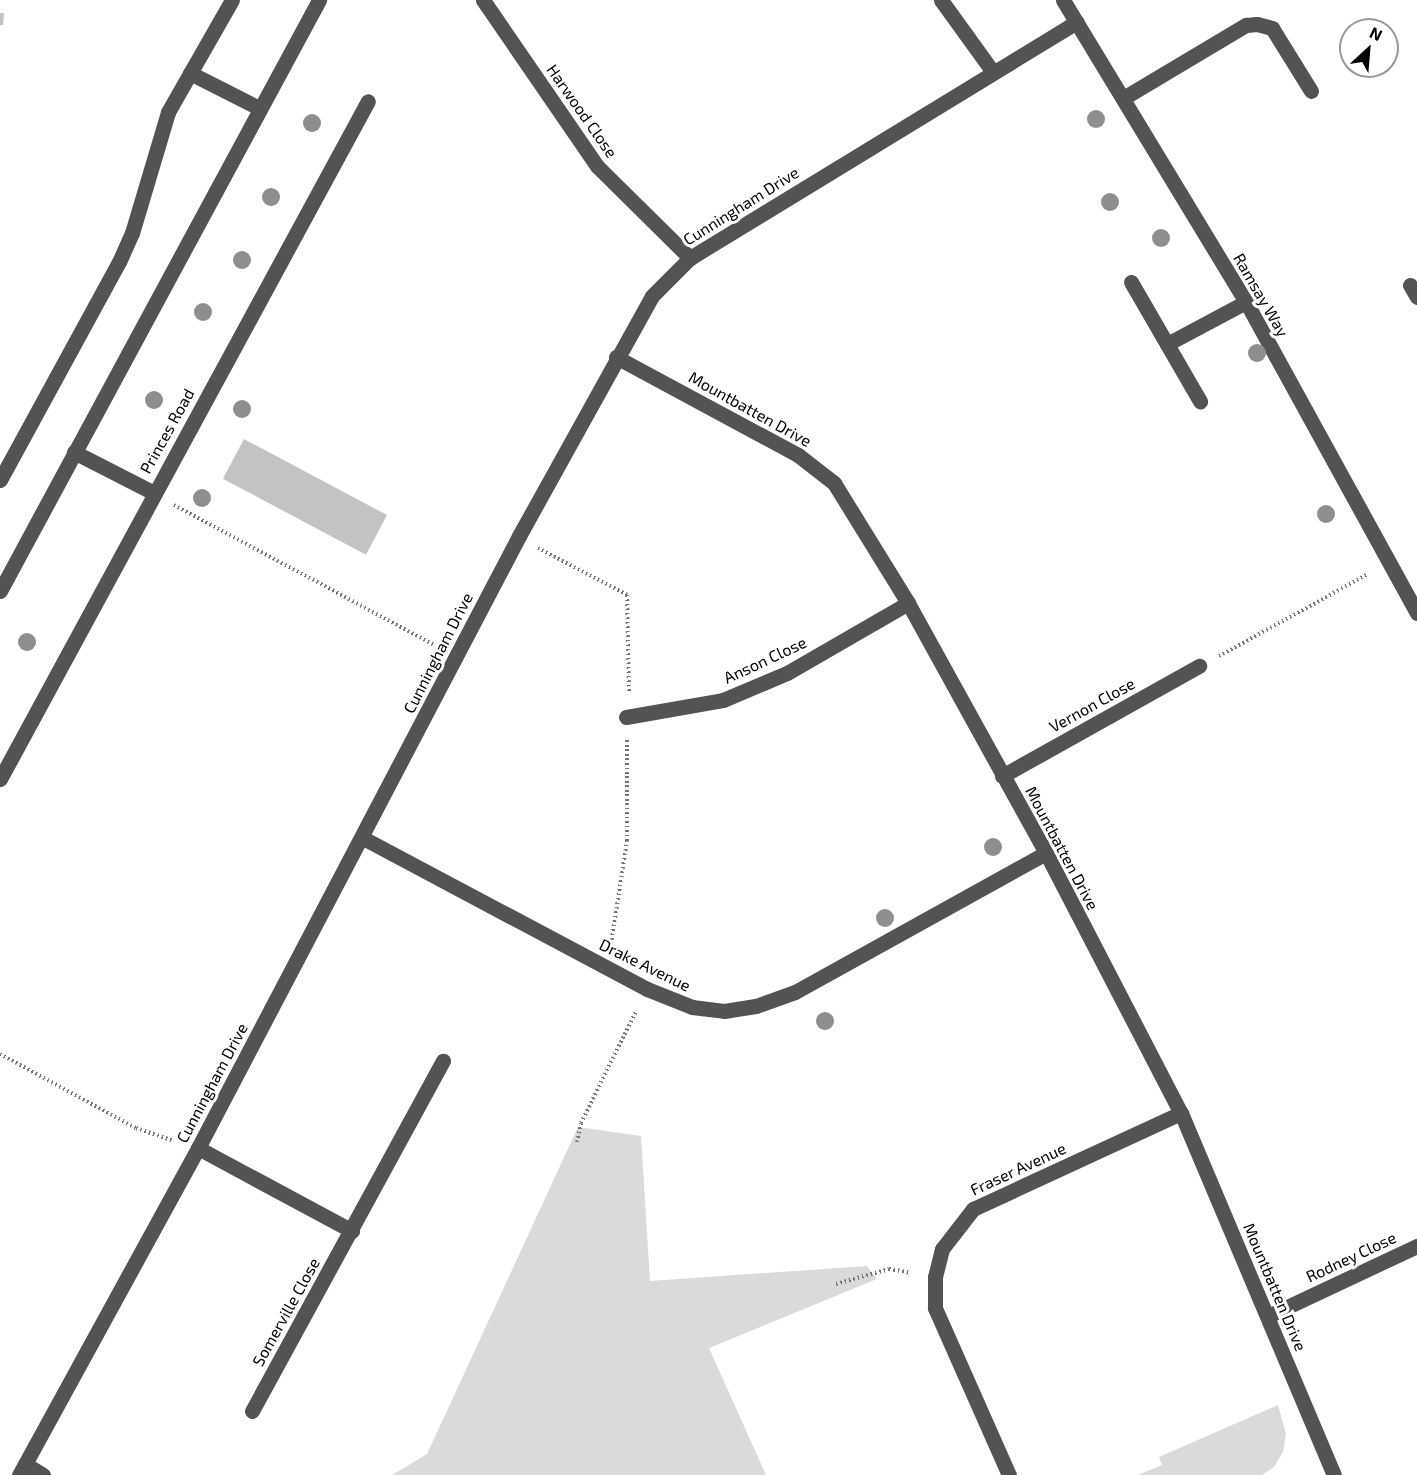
<!DOCTYPE html>
<html>
<head>
<meta charset="utf-8">
<style>
  body { margin:0 }
  #map { position:relative; width:1417px; height:1475px; overflow:hidden; background:#fff; font-family:"Exo 2",sans-serif }
  div>[style] { position:absolute }
  .green>* { inset:0; background:#dadada }
  .building>* { inset:0; background:#c3c3c3; transform-origin:0 0 }
  .path>* { height:4px; margin-top:-2px; transform-origin:0; background:repeating-linear-gradient(90deg,#757575 0 1.5px,transparent 0 4.5px) }
  .minor>* { height:15px; margin:-7.5px; padding:0 7.5px; transform-origin:7.5px; border-radius:7.5px; background:#535353 }
  .trees>* { width:18px; height:18px; margin:-9px; border-radius:50%; background:#8e8e8e }
  span { translate:-50% -50%; white-space:nowrap; text-align:center; line-height:1.15; -webkit-text-stroke:6px #fff; paint-order:stroke }
  .street-label { font-size:16px; color:#000 }
  .north { position:absolute; left:1339px; top:18px; width:60px; height:60px; box-sizing:border-box; background:#fff; border:2px solid #999; border-radius:50%; rotate:26deg; font-size:16px; font-weight:700; line-height:24px; text-align:center; color:#000 }
  .north::after { content:''; display:block; margin:auto; width:21px; height:27px; background:#000; clip-path:polygon(50% 0,100% 100%,50% 72%,0 100%) }
</style>
</head>
<body>
<div id="map">
  <div class="green">
    <i style="clip-path:polygon(578px 1127px,641px 1136px,650px 1281px,867px 1266px,877px 1279px,709px 1348px,766px 1475px,392px 1475px,427px 1454px)"></i>
    <i style="clip-path:polygon(1278px 1405px,1286px 1434px,1283px 1452px,1274px 1467px,1262px 1475px,1138px 1475px,1162px 1465px,1159px 1457px)"></i>
  </div>
  <div class="building">
    <i style="clip-path:polygon(0 13px,4px 13px,3px 25px,0 25px)"></i>
    <i style="left:244px;top:439px;width:162px;height:45px;rotate:28deg"></i>
  </div>
  <div class="path">
    <i style="left:174px;top:505px;width:295px;rotate:28.3deg"></i>
    <i style="left:538px;top:548px;width:101px;rotate:27.8deg"></i>
    <i style="left:627px;top:595px;width:98px;rotate:88.8deg"></i>
    <i style="left:1219px;top:656px;width:170px;rotate:-28.8deg"></i>
    <i style="left:611px;top:944px;width:104px;rotate:-81.2deg"></i>
    <i style="left:627px;top:841px;width:101px;rotate:-90deg"></i>
    <i style="left:0;top:1054px;width:155px;rotate:28.6deg"></i>
    <i style="left:136px;top:1128px;width:40px;rotate:18.9deg"></i>
    <i style="left:577px;top:1142px;width:19px;rotate:-78deg"></i>
    <i style="left:581px;top:1123px;width:125px;rotate:-63.8deg"></i>
    <i style="left:836px;top:1284px;width:55px;rotate:-15.8deg"></i>
    <i style="left:889px;top:1269px;width:22px;rotate:10deg"></i>
  </div>
  <div class="minor">
    <i style="left:483px;top:0;width:201px;rotate:55.5deg"></i>
    <i style="left:597px;top:166px;width:131px;rotate:44.7deg"></i>
    <i style="left:941px;top:0;width:89px;rotate:54.2deg"></i>
    <i style="left:1063px;top:0;width:353px;rotate:58.8deg"></i>
    <i style="left:1246px;top:302px;width:355px;rotate:61.2deg"></i>
    <i style="left:190px;top:73px;width:77px;rotate:26.9deg"></i>
    <i style="left:1125px;top:97px;width:141px;rotate:-30.8deg"></i>
    <i style="left:1246px;top:25px;width:11px;rotate:-5deg"></i>
    <i style="left:1257px;top:24px;width:16px;rotate:15deg"></i>
    <i style="left:1272px;top:28px;width:74px;rotate:58.2deg"></i>
    <i style="left:1131px;top:282px;width:138px;rotate:59.9deg"></i>
    <i style="left:1410px;top:285px;width:14px;rotate:60deg"></i>
    <i style="left:1167px;top:344px;width:89px;rotate:-28deg"></i>
    <i style="left:616px;top:357px;width:207px;rotate:28.3deg"></i>
    <i style="left:798px;top:455px;width:46px;rotate:37.9deg"></i>
    <i style="left:834px;top:483px;width:141px;rotate:58.3deg"></i>
    <i style="left:908px;top:603px;width:286px;rotate:61.1deg"></i>
    <i style="left:1046px;top:853px;width:293px;rotate:62.6deg"></i>
    <i style="left:1181px;top:1113px;width:393px;rotate:67.1deg"></i>
    <i style="left:74px;top:452px;width:90px;rotate:27.1deg"></i>
    <i style="left:0;top:480px;width:248px;rotate:-61.4deg"></i>
    <i style="left:119px;top:262px;width:32px;rotate:-66deg"></i>
    <i style="left:132px;top:233px;width:126px;rotate:-73.4deg"></i>
    <i style="left:168px;top:112px;width:129px;rotate:-60.3deg"></i>
    <i style="left:0;top:591px;width:672px;rotate:-61.64deg"></i>
    <i style="left:626px;top:717px;width:98px;rotate:-9.9deg"></i>
    <i style="left:723px;top:700px;width:69px;rotate:-22.9deg"></i>
    <i style="left:787px;top:673px;width:140px;rotate:-30deg"></i>
    <i style="left:1002px;top:776px;width:226px;rotate:-29.2deg"></i>
    <i style="left:0;top:779px;width:771px;rotate:-61.51deg"></i>
    <i style="left:363px;top:838px;width:322px;rotate:28deg"></i>
    <i style="left:647px;top:989px;width:48px;rotate:21.8deg"></i>
    <i style="left:692px;top:1007px;width:32px;rotate:7deg"></i>
    <i style="left:724px;top:1011px;width:32px;rotate:-9deg"></i>
    <i style="left:756px;top:1006px;width:41px;rotate:-19.7deg"></i>
    <i style="left:795px;top:992px;width:287px;rotate:-29deg"></i>
    <i style="left:198px;top:1148px;width:175px;rotate:28.3deg"></i>
    <i style="left:1268px;top:1316px;width:165px;rotate:-25.2deg"></i>
    <i style="left:252px;top:1411px;width:399px;rotate:-61.4deg"></i>
    <i style="left:25px;top:1464px;width:21px;rotate:31deg"></i>
    <i style="left:19px;top:1475px;width:373px;rotate:-61.3deg"></i>
    <i style="left:198px;top:1148px;width:691px;rotate:-62.32deg"></i>
    <i style="left:519px;top:536px;width:274px;rotate:-61deg"></i>
    <i style="left:652px;top:296px;width:54px;rotate:-45deg"></i>
    <i style="left:690px;top:258px;width:453px;rotate:-31.4deg"></i>
    <i style="left:1009px;top:1475px;width:183px;rotate:-113.9deg"></i>
    <i style="left:935px;top:1308px;width:31px;rotate:-90deg"></i>
    <i style="left:935px;top:1277px;width:29px;rotate:-76deg"></i>
    <i style="left:942px;top:1249px;width:51px;rotate:-52.2deg"></i>
    <i style="left:973px;top:1209px;width:229px;rotate:-24.8deg"></i>
  </div>
  <div class="trees">
    <i style="left:1096px;top:119px"></i>
    <i style="left:312px;top:123px"></i>
    <i style="left:271px;top:197px"></i>
    <i style="left:1110px;top:202px"></i>
    <i style="left:1161px;top:238px"></i>
    <i style="left:242px;top:260px"></i>
    <i style="left:203px;top:312px"></i>
    <i style="left:1257px;top:353px"></i>
    <i style="left:154px;top:400px"></i>
    <i style="left:242px;top:409px"></i>
    <i style="left:202px;top:498px"></i>
    <i style="left:1326px;top:514px"></i>
    <i style="left:27px;top:642px"></i>
    <i style="left:993px;top:847px"></i>
    <i style="left:885px;top:918px"></i>
    <i style="left:825px;top:1021px"></i>
  </div>
  <div class="street-label">
    <span style="left:582px;top:111px;rotate:55deg">Harwood Close</span>
    <span style="left:741px;top:206px;rotate:-32deg">Cunningham Drive</span>
    <span style="left:1261px;top:295px;rotate:60deg">Ramsay Way</span>
    <span style="left:750px;top:409px;rotate:29deg">Mountbatten Drive</span>
    <span style="left:167px;top:431px;rotate:-61deg">Princes Road</span>
    <span style="left:438px;top:653px;rotate:-63deg">Cunningham Drive</span>
    <span style="left:765px;top:660px;rotate:-25deg">Anson Close</span>
    <span style="left:1092px;top:705px;rotate:-29deg">Vernon Close</span>
    <span style="left:1062px;top:848px;rotate:62deg">Mountbatten Drive</span>
    <span style="left:645px;top:965px;rotate:26deg">Drake Avenue</span>
    <span style="left:212px;top:1083px;rotate:-62deg">Cunningham Drive</span>
    <span style="left:1018px;top:1169px;rotate:-25deg">Fraser Avenue</span>
    <span style="left:1351px;top:1257px;rotate:-25deg">Rodney Close</span>
    <span style="left:1275px;top:1287px;rotate:67deg">Mountbatten Drive</span>
    <span style="left:286px;top:1312px;rotate:-61deg">Somerville Close</span>
  </div>
  <div class="north">N</div>
</div>
</body>
</html>
